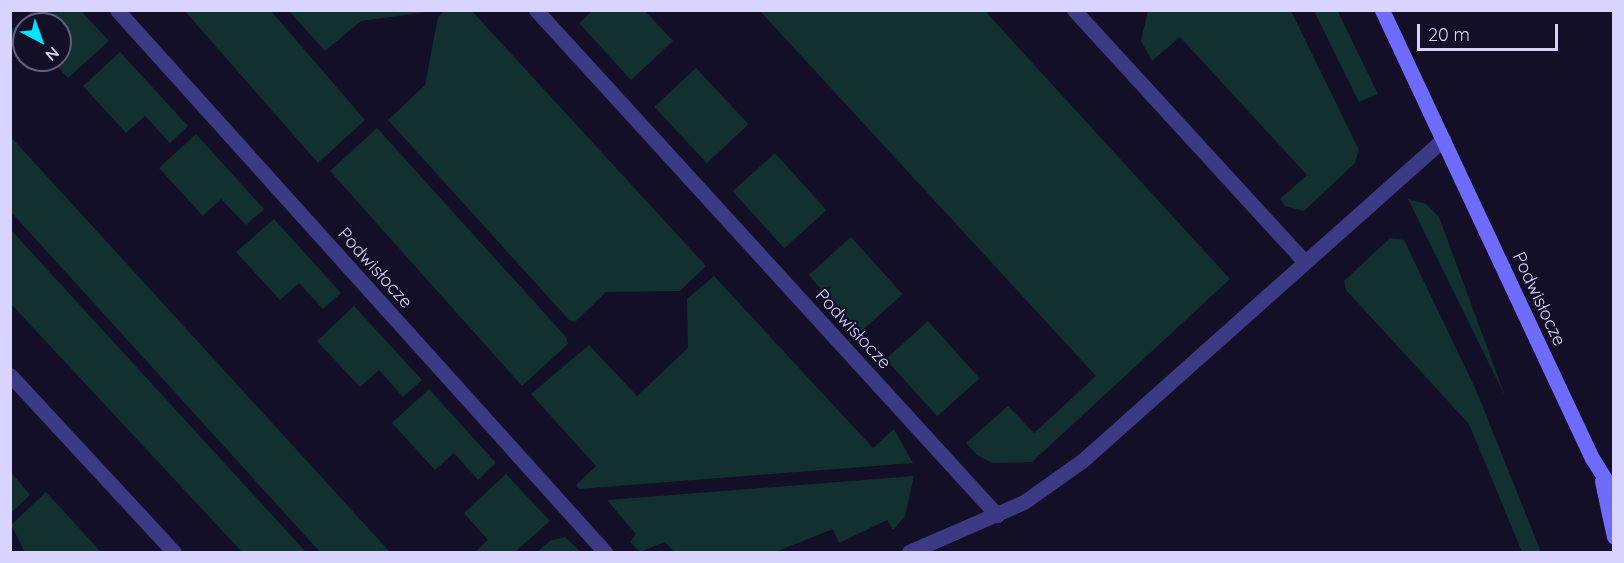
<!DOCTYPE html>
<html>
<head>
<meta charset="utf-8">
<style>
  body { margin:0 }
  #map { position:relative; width:1624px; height:563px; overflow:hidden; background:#130f26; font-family:Quicksand,sans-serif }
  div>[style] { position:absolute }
  .green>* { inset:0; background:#12302f; transform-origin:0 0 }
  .street>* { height:15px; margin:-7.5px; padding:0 7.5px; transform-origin:7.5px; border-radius:7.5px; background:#3d3a85 }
  .secondary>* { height:15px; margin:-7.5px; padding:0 7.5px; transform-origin:7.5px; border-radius:7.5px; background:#6f6bff }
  span { translate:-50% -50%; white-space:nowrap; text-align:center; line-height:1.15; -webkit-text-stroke:4.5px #130f26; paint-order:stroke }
  .street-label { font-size:18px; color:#d9d4ff }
  .frame { position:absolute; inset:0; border:12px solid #d9d4ff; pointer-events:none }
  .north { position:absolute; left:12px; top:12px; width:60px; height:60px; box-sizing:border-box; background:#130f26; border:2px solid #625e7d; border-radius:50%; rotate:139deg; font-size:16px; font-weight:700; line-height:24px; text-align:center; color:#d9d4ff }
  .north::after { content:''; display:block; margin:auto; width:21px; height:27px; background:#00e5ff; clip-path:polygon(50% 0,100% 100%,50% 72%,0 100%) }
  .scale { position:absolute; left:1417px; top:24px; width:141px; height:27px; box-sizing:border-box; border:3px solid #d9d4ff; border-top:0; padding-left:8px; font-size:18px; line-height:21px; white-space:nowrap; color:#d9d4ff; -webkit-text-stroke:4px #130f26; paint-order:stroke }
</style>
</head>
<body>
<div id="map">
  <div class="green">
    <i style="clip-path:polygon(184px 10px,271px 11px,365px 120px,318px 163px)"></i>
    <i style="clip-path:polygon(446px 10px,472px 11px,706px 266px,680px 291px,606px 292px,575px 322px,569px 320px,388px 120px,425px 85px,438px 17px)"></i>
    <i style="clip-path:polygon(593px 10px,645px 11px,673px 41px,631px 80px,579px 23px)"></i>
    <i style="clip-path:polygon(1148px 10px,1291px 11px,1359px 150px,1355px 163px,1304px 211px,1285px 206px,1280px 199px,1307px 175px,1180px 37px,1152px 61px,1141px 41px)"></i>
    <i style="clip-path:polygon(32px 11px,81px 11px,109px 41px,68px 78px,51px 60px,60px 60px,60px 24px,24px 24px,24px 36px,11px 48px,11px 30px)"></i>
    <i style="clip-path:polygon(289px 11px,434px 11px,361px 21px,325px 51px)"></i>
    <i style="clip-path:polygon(760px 11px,985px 11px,1230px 279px,1032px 462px,993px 463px,977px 455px,966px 443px,1008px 406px,1034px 433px,1096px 376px)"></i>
    <i style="clip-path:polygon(1314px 11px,1338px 12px,1378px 94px,1359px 102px)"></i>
    <i style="clip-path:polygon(120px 52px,188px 126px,170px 143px,145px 116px,126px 133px,83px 86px)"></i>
    <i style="left:696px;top:68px;width:77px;height:57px;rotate:47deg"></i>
    <i style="clip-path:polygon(377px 128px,566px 337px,568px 344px,522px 386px,330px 171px)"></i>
    <i style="clip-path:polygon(196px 134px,264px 209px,246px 225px,221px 199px,203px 216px,159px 168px)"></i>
    <i style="clip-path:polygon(11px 137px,390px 552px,320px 552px,11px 212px)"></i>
    <i style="left:775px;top:153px;width:77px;height:57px;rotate:48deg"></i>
    <i style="clip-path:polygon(1408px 199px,1426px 204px,1439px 217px,1505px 396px)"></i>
    <i style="clip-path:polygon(274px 219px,341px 293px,323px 309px,299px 283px,280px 300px,236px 252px)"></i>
    <i style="clip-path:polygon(11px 230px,306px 552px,242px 552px,11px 304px)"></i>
    <i style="left:851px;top:237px;width:77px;height:57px;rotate:48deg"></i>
    <i style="clip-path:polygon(1390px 238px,1404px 240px,1476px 390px,1541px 552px,1522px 552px,1469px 424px,1346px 290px,1344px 281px)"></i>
    <i style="clip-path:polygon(714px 276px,873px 448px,894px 429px,913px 463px,579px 489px,576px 485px,596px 466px,531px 394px,589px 345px,637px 396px,688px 348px,687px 299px)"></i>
    <i style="clip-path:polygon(354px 306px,422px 380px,403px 397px,379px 370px,360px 387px,317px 341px)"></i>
    <i style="left:928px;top:321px;width:77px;height:57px;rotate:48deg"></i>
    <i style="clip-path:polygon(429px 389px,496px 463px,478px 480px,454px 453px,435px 470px,392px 423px)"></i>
    <i style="clip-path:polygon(11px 472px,30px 495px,11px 513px)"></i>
    <i style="clip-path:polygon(506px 474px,550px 521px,515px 552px,475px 552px,488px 540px,464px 513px)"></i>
    <i style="clip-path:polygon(914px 476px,905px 516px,893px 530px,887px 520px,839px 543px,833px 529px,775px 552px,674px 552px,665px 542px,640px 552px,630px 542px,636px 534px,607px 500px)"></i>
    <i style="clip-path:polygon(46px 492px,101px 552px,25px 552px,11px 525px)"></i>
    <i style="clip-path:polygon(565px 537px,581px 552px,537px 552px,550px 541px)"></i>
  </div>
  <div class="street">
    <i style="left:117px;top:10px;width:729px;rotate:48deg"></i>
    <i style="left:536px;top:10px;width:684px;rotate:47.61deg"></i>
    <i style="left:1074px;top:10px;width:340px;rotate:47.5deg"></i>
    <i style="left:10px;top:375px;width:241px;rotate:47.2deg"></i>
    <i style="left:909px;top:552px;width:125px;rotate:-23.5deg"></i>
    <i style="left:1024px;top:502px;width:71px;rotate:-35.3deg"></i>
    <i style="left:1082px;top:461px;width:484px;rotate:-41.7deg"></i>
  </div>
  <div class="secondary">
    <i style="left:1382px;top:10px;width:495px;rotate:64.9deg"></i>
    <i style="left:1592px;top:458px;width:41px;rotate:57.8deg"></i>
    <i style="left:1602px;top:481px;width:57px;rotate:77.9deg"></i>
  </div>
  <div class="street-label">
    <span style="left:375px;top:268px;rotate:48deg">Podwisłocze</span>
    <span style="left:1539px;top:299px;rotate:65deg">Podwisłocze</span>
    <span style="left:853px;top:329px;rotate:47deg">Podwisłocze</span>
  </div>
  <div class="frame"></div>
  <div class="north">N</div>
  <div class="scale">20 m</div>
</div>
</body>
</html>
